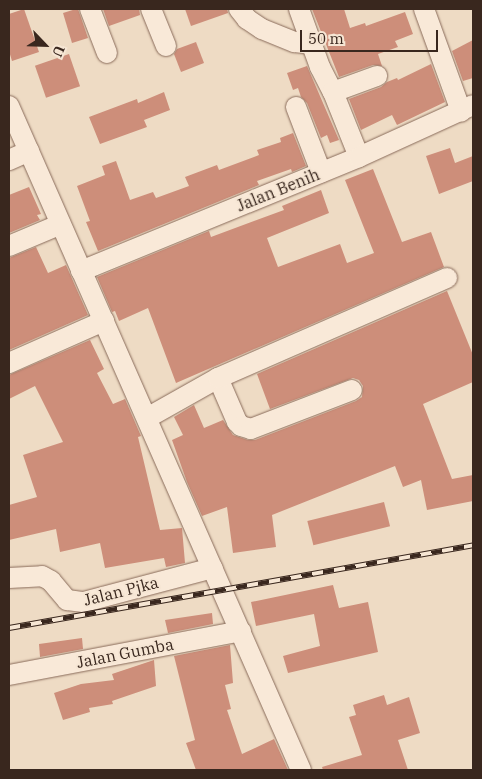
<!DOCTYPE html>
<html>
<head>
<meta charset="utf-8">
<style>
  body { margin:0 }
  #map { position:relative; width:482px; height:779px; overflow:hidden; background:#eedbc4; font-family:"IBM Plex Serif",serif }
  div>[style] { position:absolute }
  .building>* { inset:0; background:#cd8e7a; transform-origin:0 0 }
  .roads { filter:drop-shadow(0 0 1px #896b5a) drop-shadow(0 0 1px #896b5a) }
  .minor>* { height:20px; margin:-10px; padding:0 10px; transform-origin:10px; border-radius:10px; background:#f9e9d8 }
  .rail>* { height:5.5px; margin-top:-2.75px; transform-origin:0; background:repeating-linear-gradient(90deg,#f6e6d4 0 11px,#39271e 0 22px); box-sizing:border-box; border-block:1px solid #39271e }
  span { translate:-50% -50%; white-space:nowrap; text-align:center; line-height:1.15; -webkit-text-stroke:4px #f6e6d4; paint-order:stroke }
  .street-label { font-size:16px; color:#39271e }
  .frame { position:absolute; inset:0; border:10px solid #39271e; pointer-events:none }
  .north { position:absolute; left:20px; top:20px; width:50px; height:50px; -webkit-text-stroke:4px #f6e6d4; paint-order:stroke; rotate:114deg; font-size:14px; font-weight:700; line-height:20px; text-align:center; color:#39271e }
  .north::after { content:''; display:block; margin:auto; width:18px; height:22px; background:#39271e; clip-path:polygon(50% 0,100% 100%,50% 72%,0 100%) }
  .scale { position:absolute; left:300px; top:30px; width:138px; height:22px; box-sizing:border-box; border:2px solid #39271e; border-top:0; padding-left:6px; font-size:15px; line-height:18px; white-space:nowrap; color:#39271e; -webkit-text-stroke:4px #f6e6d4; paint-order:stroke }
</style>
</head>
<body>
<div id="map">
  <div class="building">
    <i style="clip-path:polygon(24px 9px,39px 52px,12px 61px,9px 51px,9px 14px)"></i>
    <i style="clip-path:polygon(76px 9px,78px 9px,88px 38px,72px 43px,63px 13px)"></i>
    <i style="clip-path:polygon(103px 9px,139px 9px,140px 15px,109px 26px)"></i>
    <i style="clip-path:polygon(185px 9px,227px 9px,228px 13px,191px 26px)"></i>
    <i style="clip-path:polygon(312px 9px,344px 9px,350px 28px,365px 23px,366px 26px,405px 12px,413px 34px,395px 41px,398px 47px,378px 54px,382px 66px,373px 65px,339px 77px)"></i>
    <i style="clip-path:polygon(473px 40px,473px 78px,463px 81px,452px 51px)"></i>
    <i style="clip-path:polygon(196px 42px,204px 63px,181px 72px,174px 54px,177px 49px)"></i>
    <i style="left:69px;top:54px;width:34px;height:36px;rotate:71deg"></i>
    <i style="clip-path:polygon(431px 64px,445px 102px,397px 125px,392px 115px,361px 130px,349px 99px,381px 87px,387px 82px,397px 78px,398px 80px)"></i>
    <i style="clip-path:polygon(307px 66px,339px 140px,330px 143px,327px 135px,321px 138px,307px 103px,301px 97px,298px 88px,293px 90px,287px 73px)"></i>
    <i style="clip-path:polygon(164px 92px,170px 110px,144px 120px,147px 127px,100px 144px,89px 117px,137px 99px,138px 103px)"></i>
    <i style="clip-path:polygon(293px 133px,306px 166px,292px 172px,291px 169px,257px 181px,259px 185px,98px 251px,86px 222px,90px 221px,77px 186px,105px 175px,102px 166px,116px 161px,130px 200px,153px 192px,156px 198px,189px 186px,185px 177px,217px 165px,219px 170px,259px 155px,257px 150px,281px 142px,280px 138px)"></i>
    <i style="clip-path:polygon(450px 148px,455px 163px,473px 156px,473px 181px,439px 194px,426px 156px)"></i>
    <i style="clip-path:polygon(373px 169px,402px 242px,431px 232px,444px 267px,176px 383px,148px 308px,119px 321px,115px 311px,112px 312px,97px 277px,209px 231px,211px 237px,284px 210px,282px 206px,321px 190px,329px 213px,267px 238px,278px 267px,340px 244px,347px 263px,374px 253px,345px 180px)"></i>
    <i style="clip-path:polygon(29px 187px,41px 214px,37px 215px,40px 220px,9px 233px,9px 195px)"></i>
    <i style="clip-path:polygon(36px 247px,48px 273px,66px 265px,88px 315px,9px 350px,9px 258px)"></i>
    <i style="clip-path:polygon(447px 291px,473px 355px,473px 382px,423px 404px,452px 479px,473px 475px,473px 501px,427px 510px,421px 480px,403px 487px,395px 466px,272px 515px,276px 547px,233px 553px,227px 507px,202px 516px,187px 482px,172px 440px,183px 435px,174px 417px,194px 405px,204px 428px,223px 420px,233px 435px,248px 440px,255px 440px,356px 401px,362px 397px,363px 386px,359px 380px,353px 378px,270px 409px,257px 374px)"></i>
    <i style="clip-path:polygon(90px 340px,104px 369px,97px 373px,113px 404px,125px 399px,141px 436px,138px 437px,160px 530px,182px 528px,185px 563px,166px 567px,164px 558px,105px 568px,100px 543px,60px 552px,56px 529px,9px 540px,9px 505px,37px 497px,23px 455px,63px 442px,35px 386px,9px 399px,9px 375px)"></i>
    <i style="left:384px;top:502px;width:25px;height:79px;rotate:76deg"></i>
    <i style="clip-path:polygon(333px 585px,339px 608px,368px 602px,378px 652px,288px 673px,283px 656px,320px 646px,314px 614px,256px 626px,251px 602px)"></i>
    <i style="clip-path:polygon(212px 613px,213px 624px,168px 633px,165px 620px)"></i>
    <i style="clip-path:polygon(82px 638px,83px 649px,40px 657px,39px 644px)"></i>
    <i style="clip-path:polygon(230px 645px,233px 683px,225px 685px,231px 709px,227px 710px,242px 754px,274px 739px,288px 770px,196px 770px,186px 743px,195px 740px,174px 656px)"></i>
    <i style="clip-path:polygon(154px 660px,156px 686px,112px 701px,113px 704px,89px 708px,90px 712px,63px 720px,54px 693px,81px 684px,114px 680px,112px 674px)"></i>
    <i style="clip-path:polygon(384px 695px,387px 705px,409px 697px,420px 733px,398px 740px,408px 770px,323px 770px,322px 767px,362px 755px,349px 717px,356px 715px,353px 705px)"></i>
  </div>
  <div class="roads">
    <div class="minor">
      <i style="left:90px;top:9px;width:47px;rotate:68.9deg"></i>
      <i style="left:151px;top:9px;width:40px;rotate:68deg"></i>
      <i style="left:239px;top:9px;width:13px;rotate:51deg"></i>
      <i style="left:247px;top:19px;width:18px;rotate:34deg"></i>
      <i style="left:262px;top:29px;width:35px;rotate:22deg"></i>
      <i style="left:295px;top:42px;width:17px;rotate:7deg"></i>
      <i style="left:299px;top:9px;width:62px;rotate:70.1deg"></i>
      <i style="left:320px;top:67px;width:28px;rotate:63deg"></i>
      <i style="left:333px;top:92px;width:70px;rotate:68.2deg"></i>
      <i style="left:424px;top:9px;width:109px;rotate:70.1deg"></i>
      <i style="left:333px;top:92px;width:47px;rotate:-20deg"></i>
      <i style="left:9px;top:106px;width:725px;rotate:66.26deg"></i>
      <i style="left:296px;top:107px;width:70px;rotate:69deg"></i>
      <i style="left:9px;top:160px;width:22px;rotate:-24deg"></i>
      <i style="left:9px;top:246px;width:56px;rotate:-22.9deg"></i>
      <i style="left:81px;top:271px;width:300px;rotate:-22.3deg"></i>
      <i style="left:359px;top:157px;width:125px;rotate:-24.5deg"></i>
      <i style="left:9px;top:363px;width:104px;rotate:-23.9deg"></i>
      <i style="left:218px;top:378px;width:48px;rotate:66.6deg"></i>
      <i style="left:237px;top:422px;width:6px;rotate:45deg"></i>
      <i style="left:241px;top:426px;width:10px;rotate:17deg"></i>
      <i style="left:251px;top:429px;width:108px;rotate:-21.1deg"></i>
      <i style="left:147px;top:418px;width:81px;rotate:-29.4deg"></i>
      <i style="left:218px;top:378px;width:250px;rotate:-23.6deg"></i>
      <i style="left:9px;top:578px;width:33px;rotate:-3deg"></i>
      <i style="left:42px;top:576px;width:10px;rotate:29deg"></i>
      <i style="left:51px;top:581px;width:25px;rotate:50deg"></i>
      <i style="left:67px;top:600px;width:17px;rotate:7deg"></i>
      <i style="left:84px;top:602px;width:133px;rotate:-14.8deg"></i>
      <i style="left:9px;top:675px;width:236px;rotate:-10.7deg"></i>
    </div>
  </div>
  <div class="rail">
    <i style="left:9px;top:628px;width:471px;rotate:-10.1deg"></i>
  </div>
  <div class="street-label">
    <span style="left:278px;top:190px;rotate:-22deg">Jalan Benih</span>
    <span style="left:121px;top:591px;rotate:-14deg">Jalan Pjka</span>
    <span style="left:125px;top:653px;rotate:-11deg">Jalan Gumba</span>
  </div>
  <div class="frame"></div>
  <div class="north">U</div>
  <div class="scale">50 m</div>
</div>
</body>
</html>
